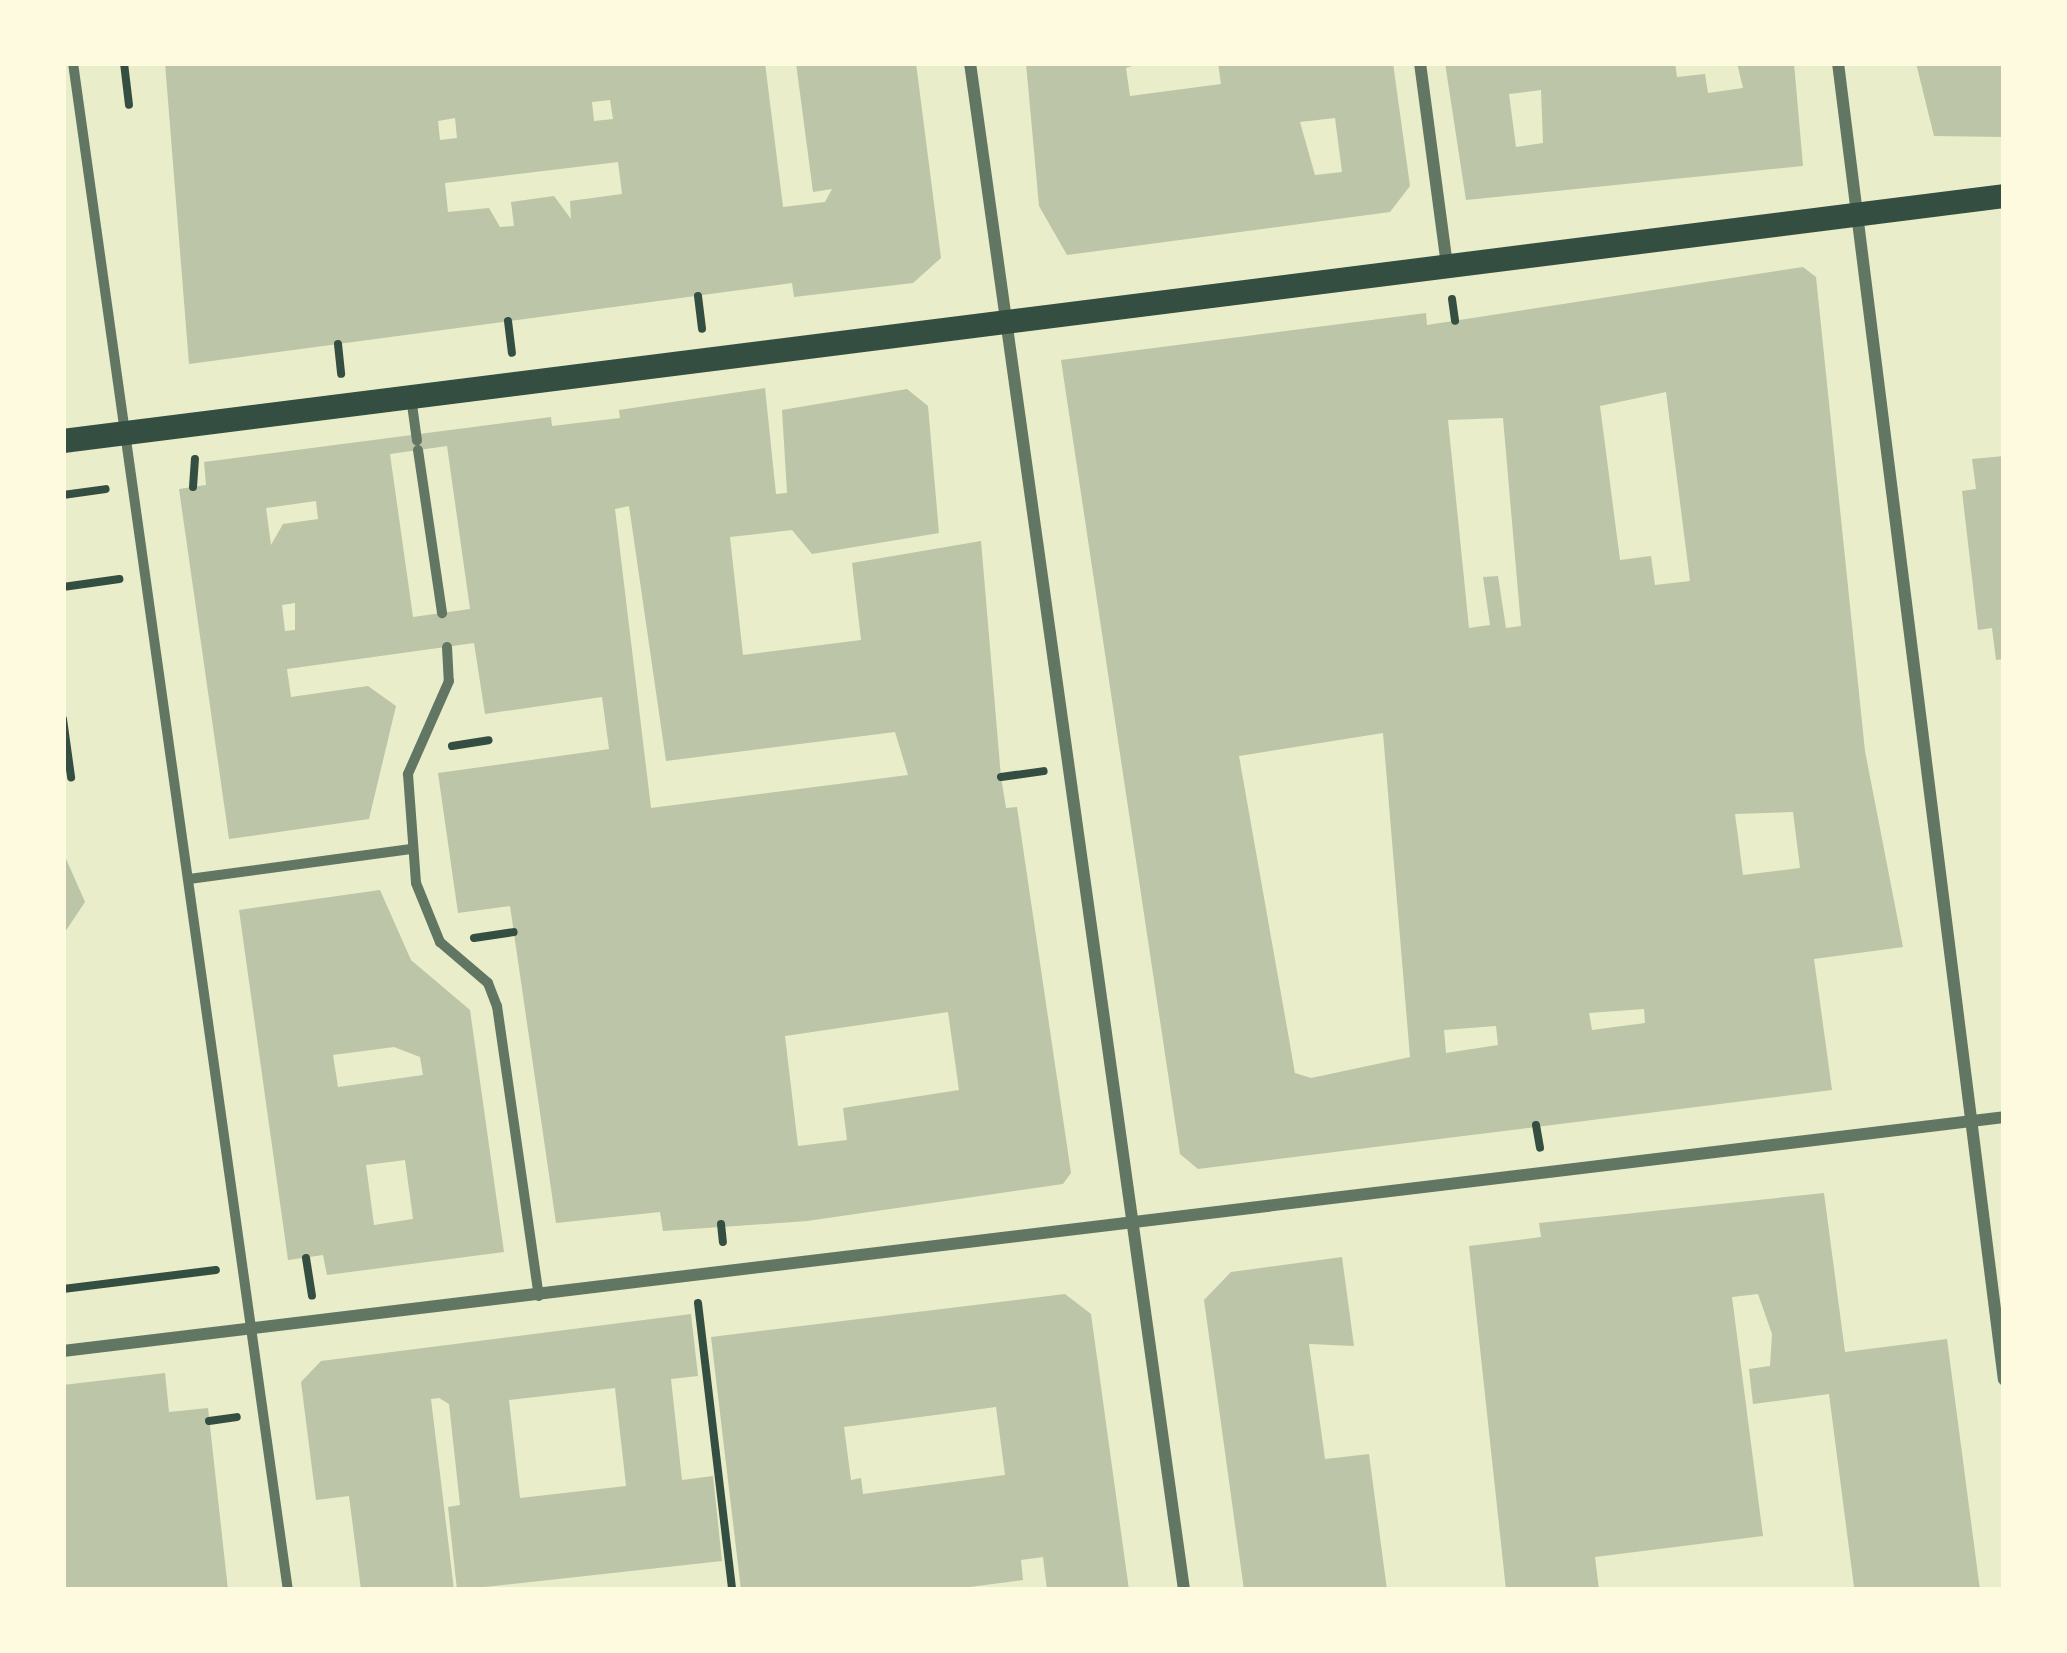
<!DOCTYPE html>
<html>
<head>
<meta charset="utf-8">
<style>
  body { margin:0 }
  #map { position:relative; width:2067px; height:1653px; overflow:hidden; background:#e9edc9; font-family:Overpass,sans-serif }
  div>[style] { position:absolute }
  .building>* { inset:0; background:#bcc5a7 }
  .path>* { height:8px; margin:-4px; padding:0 4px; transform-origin:4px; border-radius:4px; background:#344e41 }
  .pedestrian>* { height:10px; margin:-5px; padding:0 5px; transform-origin:5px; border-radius:5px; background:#617663 }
  .minor>* { height:12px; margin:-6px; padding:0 6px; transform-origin:6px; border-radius:6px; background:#617663 }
  .secondary>* { height:24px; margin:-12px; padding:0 12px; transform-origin:12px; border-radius:12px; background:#344e41 }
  span { translate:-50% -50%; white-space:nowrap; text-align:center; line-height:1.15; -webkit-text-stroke:12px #fefae0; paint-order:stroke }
  .frame { position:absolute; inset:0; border:66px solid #fefae0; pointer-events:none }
</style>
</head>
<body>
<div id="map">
  <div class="building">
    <i style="clip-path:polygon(evenodd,165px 63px,765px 63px,783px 207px,825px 202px,832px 189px,813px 192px,796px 63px,916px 63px,941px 258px,913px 283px,794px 297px,792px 283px,189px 364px,165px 63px,610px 100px,613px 119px,594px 121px,592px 102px,610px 100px,165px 63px,455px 118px,457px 138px,440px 140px,438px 121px,455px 118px,165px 63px,618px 162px,622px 194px,570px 201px,571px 219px,554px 196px,511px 202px,514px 226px,500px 227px,489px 208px,448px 212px,445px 183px,618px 162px)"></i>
    <i style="clip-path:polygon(evenodd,1026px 63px,1142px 63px,1126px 68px,1130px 96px,1221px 84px,1218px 63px,1393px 63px,1410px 186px,1390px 212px,1067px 255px,1039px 206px,1026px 63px,1335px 118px,1342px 172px,1315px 175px,1300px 122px,1335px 118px)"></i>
    <i style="clip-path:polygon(evenodd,1445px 63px,1675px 63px,1677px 77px,1705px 74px,1708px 93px,1743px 88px,1737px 63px,1794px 63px,1803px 166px,1466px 200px,1445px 63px,1541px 90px,1543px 143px,1516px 147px,1509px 94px,1541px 90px)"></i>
    <i style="clip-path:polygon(1916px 63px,2004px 63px,2004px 137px,1934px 136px)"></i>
    <i style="clip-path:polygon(evenodd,1803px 267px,1816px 277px,1865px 751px,1903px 947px,1814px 959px,1832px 1090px,1198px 1169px,1180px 1154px,1061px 360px,1426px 313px,1427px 325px,1803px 267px,1666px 392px,1690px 581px,1655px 585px,1651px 556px,1620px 560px,1600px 406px,1666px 392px,1803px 267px,1503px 418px,1521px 626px,1506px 628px,1498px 576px,1483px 577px,1490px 625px,1469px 628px,1448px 420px,1503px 418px,1803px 267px,1383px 733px,1410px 1057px,1311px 1078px,1295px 1073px,1239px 756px,1383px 733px,1803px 267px,1793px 812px,1800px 868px,1743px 875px,1735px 814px,1793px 812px,1803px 267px,1644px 1009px,1645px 1023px,1592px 1030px,1589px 1013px,1644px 1009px,1803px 267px,1496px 1026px,1498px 1045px,1446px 1053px,1444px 1030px,1496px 1026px)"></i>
    <i style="clip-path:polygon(evenodd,765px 388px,776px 494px,787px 493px,782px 410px,907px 389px,928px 406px,939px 533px,812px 554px,792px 530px,730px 537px,743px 655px,861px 640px,852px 563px,981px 541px,1001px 777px,1006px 808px,1017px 807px,1071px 1173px,1063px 1184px,807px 1221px,663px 1231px,660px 1212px,556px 1223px,510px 906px,458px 913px,438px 773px,609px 749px,602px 697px,485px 714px,474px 643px,287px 669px,291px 697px,368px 686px,396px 706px,369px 819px,229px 839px,179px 489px,206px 485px,204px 462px,551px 417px,552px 426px,620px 418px,619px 410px,765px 388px,447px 446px,470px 609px,413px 617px,390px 454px,447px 446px,765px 388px,316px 501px,318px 519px,283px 524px,271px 545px,266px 508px,316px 501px,765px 388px,629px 506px,666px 761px,895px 732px,908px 775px,651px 808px,615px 509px,629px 506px,765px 388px,295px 603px,295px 630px,285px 631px,282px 605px,295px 603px,765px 388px,948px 1012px,959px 1090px,843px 1108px,847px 1140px,798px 1146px,785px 1036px,948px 1012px)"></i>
    <i style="clip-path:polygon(2004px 456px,2004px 659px,1996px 660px,1992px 628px,1978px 630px,1962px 491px,1976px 489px,1972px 459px)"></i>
    <i style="clip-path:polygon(63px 852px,85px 902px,63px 935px)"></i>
    <i style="clip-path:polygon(evenodd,380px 890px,411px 960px,470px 1010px,504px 1252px,327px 1275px,323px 1255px,288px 1260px,239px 910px,380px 890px,394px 1047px,420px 1057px,423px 1075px,338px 1087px,333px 1055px,394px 1047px,380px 890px,405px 1160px,413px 1219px,374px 1225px,366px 1165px,405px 1160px)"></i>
    <i style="clip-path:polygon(1824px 1193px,1845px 1352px,1947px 1339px,1980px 1590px,1854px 1587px,1829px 1394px,1753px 1404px,1749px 1369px,1770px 1366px,1772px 1334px,1758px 1294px,1732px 1297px,1763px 1536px,1595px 1557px,1599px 1590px,1506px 1590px,1469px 1246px,1541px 1237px,1539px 1223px)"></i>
    <i style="clip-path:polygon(1342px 1257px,1354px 1346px,1309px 1344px,1325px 1459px,1369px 1454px,1387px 1590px,1244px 1590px,1204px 1300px,1231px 1272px)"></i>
    <i style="clip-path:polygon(evenodd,1065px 1294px,1091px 1314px,1129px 1590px,1047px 1590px,1043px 1557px,1021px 1560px,1023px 1580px,946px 1590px,741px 1590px,711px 1337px,1065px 1294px,996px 1407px,1005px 1475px,863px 1494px,861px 1478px,851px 1480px,844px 1427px,996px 1407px)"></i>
    <i style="clip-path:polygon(evenodd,691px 1314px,698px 1376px,671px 1379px,682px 1480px,713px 1476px,722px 1561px,457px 1590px,448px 1507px,460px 1505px,449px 1404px,439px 1398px,431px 1399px,454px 1590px,361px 1590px,349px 1496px,316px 1500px,301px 1382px,321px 1361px,691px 1314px,615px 1388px,626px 1486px,520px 1498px,509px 1400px,615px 1388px)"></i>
    <i style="clip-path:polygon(165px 1373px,169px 1412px,208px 1408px,228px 1590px,63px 1590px,63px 1385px)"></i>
  </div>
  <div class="path">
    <i style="left:124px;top:63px;width:42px;rotate:83.2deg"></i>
    <i style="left:698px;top:296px;width:33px;rotate:83deg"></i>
    <i style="left:1452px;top:299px;width:22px;rotate:82deg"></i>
    <i style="left:508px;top:321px;width:32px;rotate:83deg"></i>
    <i style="left:338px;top:344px;width:30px;rotate:84deg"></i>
    <i style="left:193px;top:487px;width:28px;rotate:-86deg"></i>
    <i style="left:63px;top:495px;width:43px;rotate:-7.9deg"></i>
    <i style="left:63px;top:587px;width:57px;rotate:-8.1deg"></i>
    <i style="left:63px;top:719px;width:59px;rotate:82.1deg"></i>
    <i style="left:452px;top:746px;width:37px;rotate:-9deg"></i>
    <i style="left:1001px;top:777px;width:43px;rotate:-7.9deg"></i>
    <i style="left:474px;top:938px;width:40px;rotate:-8.5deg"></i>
    <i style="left:1536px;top:1125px;width:23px;rotate:80deg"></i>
    <i style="left:721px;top:1224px;width:18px;rotate:84deg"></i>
    <i style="left:306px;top:1258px;width:38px;rotate:81deg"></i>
    <i style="left:63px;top:1289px;width:154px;rotate:-7.1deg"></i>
    <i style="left:698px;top:1303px;width:289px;rotate:83.2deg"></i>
    <i style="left:209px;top:1421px;width:28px;rotate:-8deg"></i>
  </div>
  <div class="pedestrian">
    <i style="left:73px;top:63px;width:1542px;rotate:81.99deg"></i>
    <i style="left:411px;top:397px;width:44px;rotate:82.2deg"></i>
    <i style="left:418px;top:450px;width:165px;rotate:81.6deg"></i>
    <i style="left:447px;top:647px;width:34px;rotate:87deg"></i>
    <i style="left:449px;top:681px;width:102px;rotate:113.8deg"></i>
    <i style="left:408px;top:774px;width:109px;rotate:85.8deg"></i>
    <i style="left:416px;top:883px;width:64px;rotate:67.9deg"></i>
    <i style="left:440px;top:942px;width:63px;rotate:40.5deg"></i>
    <i style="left:488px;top:983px;width:25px;rotate:69deg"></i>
    <i style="left:497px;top:1006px;width:293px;rotate:81.8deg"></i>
    <i style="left:189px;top:879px;width:224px;rotate:-7.7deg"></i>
  </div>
  <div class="minor">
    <i style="left:970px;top:63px;width:1542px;rotate:82.02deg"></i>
    <i style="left:1420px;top:63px;width:204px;rotate:82.4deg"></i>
    <i style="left:1838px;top:63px;width:1327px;rotate:82.82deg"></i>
    <i style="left:63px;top:1351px;width:1955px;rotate:-6.87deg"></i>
  </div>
  <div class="secondary">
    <i style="left:63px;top:441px;width:1956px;rotate:-7.19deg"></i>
  </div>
  <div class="frame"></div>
</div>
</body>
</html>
